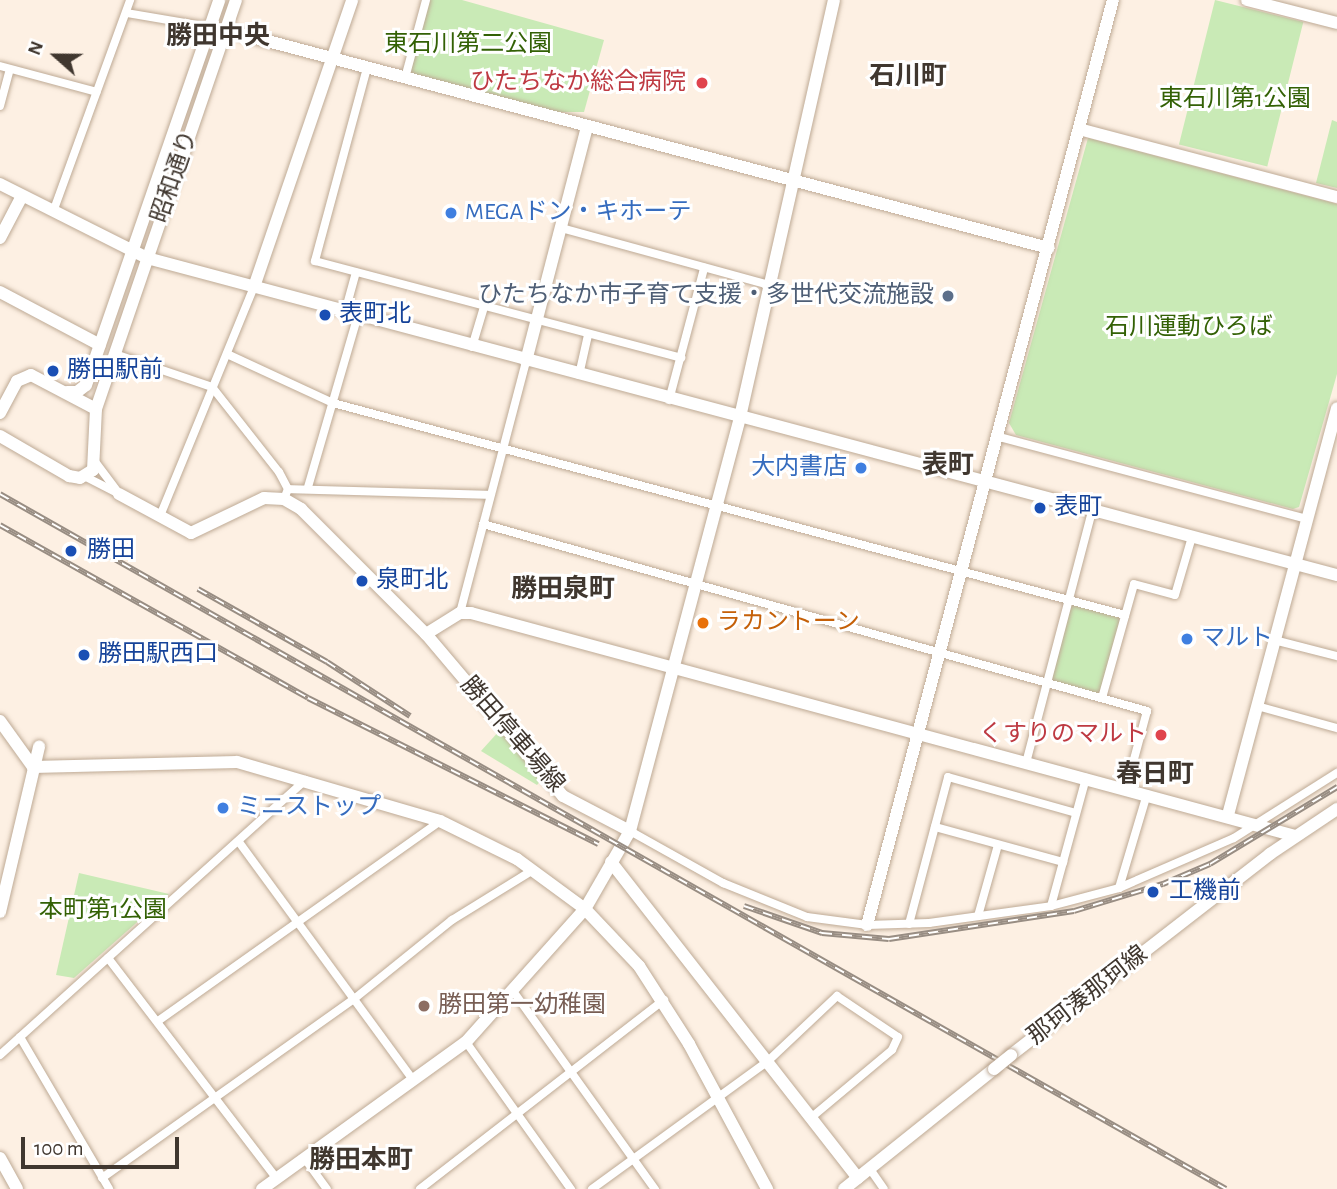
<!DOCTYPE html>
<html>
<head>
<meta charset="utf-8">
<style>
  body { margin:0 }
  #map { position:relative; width:1337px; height:1189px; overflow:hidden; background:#fdf0e3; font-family:"Alegreya Sans","Noto Sans JP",sans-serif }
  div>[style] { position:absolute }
  .green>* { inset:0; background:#c9eab6; transform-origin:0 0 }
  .roads { filter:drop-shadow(0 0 2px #beaa95) drop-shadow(0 0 2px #beaa95) }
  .street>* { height:8px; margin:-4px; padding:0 4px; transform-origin:4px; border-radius:4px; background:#fff }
  .secondary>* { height:12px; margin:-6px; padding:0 6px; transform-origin:6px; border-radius:6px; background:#fff }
  .primary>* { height:12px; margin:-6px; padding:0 6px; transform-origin:6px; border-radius:6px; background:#fff }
  .rail>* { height:6px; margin-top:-3px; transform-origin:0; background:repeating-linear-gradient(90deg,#fff 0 10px,#988d83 0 20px); box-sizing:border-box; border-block:2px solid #988d83 }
  .bridges { filter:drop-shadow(0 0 2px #beaa95) drop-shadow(0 0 2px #beaa95) }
  .primary-bridge>* { height:12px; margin:-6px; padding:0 6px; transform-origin:6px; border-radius:6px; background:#fff }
  .dots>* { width:19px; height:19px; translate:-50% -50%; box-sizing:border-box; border:4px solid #fff; border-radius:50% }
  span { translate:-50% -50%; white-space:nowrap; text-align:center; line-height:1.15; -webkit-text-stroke:6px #fff; paint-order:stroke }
  .park-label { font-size:24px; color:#336105 }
  .health-label { font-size:24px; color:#be3a42 }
  .right { translate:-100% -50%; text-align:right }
  .street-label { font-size:24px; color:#40372f }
  .shop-label { font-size:24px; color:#366cbe }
  .left { translate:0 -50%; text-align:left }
  .service-label { font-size:24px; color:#4e5e75 }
  .transit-label { font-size:24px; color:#164399 }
  .food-label { font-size:24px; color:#c56008 }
  .education-label { font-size:24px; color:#785e54 }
  .neighbourhood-label { font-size:26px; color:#40372f; font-weight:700 }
  .north { position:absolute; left:21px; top:21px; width:70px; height:70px; -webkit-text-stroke:5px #fff; paint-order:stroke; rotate:291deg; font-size:19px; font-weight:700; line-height:28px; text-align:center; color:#40372f }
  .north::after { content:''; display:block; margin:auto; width:24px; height:32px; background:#40372f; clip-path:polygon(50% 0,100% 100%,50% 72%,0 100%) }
  .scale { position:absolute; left:21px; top:1137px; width:158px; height:32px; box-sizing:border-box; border:4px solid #40372f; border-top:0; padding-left:9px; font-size:21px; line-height:24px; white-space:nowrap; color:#40372f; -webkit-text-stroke:5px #fff; paint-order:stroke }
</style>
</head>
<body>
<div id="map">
  <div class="green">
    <i style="clip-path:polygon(430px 0,462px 0,604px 40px,584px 112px,558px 112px,413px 74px,409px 70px)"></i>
    <i style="left:1215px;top:0;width:91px;height:149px;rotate:14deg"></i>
    <i style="clip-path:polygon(1332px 120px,1337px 122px,1337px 188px,1316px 183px)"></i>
    <i style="clip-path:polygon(1088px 138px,1337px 204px,1337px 374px,1299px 507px,1293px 509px,1016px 435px,1009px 423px)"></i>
    <i style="left:1067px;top:600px;width:60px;height:86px;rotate:15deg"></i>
    <i style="clip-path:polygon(500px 730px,543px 778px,537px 785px,481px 751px)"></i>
    <i style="clip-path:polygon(79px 873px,169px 894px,74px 978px,56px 975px)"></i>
  </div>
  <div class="roads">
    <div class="street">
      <i style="left:127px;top:13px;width:100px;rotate:9.7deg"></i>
      <i style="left:0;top:66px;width:100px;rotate:15deg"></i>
      <i style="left:367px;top:68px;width:200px;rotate:105.1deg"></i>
      <i style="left:315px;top:261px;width:379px;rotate:14.8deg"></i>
      <i style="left:405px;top:78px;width:81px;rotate:-74.9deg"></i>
      <i style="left:0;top:106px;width:38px;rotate:-75deg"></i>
      <i style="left:53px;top:212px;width:226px;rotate:-70deg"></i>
      <i style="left:561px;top:228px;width:217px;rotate:15.3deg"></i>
      <i style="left:345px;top:312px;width:41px;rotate:-74.6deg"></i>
      <i style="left:472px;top:347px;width:42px;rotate:-73.3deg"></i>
      <i style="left:115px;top:354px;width:102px;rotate:18.8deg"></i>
      <i style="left:212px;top:387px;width:108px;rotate:51.8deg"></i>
      <i style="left:279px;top:472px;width:19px;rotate:62deg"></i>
      <i style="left:288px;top:489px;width:11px;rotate:112deg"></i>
      <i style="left:227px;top:354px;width:117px;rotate:24.8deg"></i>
      <i style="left:333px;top:403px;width:820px;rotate:14.99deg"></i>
      <i style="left:579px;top:375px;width:41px;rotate:-77.3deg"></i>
      <i style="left:669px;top:400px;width:137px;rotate:-75.1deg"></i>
      <i style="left:999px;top:437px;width:319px;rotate:14.9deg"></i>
      <i style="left:96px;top:463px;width:39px;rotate:53deg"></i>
      <i style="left:86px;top:477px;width:35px;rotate:27deg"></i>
      <i style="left:308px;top:487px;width:179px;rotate:-73.8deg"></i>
      <i style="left:288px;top:489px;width:202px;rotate:1.7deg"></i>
      <i style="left:160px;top:516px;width:248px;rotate:-67.7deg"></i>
      <i style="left:483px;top:524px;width:690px;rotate:15.73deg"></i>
      <i style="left:1147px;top:711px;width:81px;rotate:105.1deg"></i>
      <i style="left:460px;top:613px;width:260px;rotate:-75.3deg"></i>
      <i style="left:1274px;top:640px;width:65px;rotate:14.3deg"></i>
      <i style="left:1102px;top:698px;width:118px;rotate:-74.3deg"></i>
      <i style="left:1134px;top:584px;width:42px;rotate:15deg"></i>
      <i style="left:1175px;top:595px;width:60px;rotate:-73.7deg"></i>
      <i style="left:1257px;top:706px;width:83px;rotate:15.4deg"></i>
      <i style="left:1026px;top:763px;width:260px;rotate:-75.3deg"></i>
      <i style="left:935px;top:827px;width:133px;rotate:15.3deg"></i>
      <i style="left:630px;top:831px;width:107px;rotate:29.2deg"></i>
      <i style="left:723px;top:883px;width:91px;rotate:22deg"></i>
      <i style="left:807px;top:917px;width:61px;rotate:7.6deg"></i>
      <i style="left:867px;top:925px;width:62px;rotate:-1.8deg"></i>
      <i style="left:929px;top:923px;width:123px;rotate:-7.9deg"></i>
      <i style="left:1051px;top:906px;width:70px;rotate:-14.8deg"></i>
      <i style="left:1119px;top:888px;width:125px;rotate:-23.5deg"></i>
      <i style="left:1234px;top:838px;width:122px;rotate:-32.3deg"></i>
      <i style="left:239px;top:842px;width:295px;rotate:53.8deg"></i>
      <i style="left:1119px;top:888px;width:98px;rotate:-73.4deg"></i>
      <i style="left:1051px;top:906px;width:133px;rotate:-74.7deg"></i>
      <i style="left:978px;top:916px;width:74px;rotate:-74.3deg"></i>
      <i style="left:909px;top:924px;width:152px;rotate:-75.1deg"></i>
      <i style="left:948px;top:777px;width:133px;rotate:15.7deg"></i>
      <i style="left:108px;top:958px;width:277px;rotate:52.6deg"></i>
      <i style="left:513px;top:991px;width:244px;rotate:54.4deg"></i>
      <i style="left:158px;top:1021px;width:346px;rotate:-35.3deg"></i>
      <i style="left:20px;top:1037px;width:176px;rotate:59.6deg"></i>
      <i style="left:466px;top:1042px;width:181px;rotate:54.5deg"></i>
      <i style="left:0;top:1055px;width:411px;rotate:-42deg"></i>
      <i style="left:305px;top:1159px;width:37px;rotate:54deg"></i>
      <i style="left:870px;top:1169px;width:24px;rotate:55deg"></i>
      <i style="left:102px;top:1178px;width:309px;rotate:-35.4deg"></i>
      <i style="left:354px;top:999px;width:126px;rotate:-38.9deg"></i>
      <i style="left:452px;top:920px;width:95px;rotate:-31.7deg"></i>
      <i style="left:420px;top:1189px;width:309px;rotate:-37.8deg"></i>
      <i style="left:592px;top:1189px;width:218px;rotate:-36deg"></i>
      <i style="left:768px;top:1061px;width:95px;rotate:-43.3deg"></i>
      <i style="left:837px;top:996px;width:73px;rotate:33.9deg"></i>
      <i style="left:898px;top:1037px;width:14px;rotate:115deg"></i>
      <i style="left:892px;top:1050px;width:104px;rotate:140.1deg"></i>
    </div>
    <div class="secondary">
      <i style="left:1247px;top:0;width:93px;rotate:14.3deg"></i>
      <i style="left:226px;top:30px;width:851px;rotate:14.84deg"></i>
      <i style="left:1079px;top:129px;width:267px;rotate:14.8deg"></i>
      <i style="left:0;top:184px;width:165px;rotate:26.7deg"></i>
      <i style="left:147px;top:258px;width:1231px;rotate:14.92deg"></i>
      <i style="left:0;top:238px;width:47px;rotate:-62.4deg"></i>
      <i style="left:254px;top:287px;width:303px;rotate:-71.1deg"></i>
      <i style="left:0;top:292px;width:113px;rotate:27.9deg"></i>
      <i style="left:526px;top:361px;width:242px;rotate:-75.4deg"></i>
      <i style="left:67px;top:392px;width:10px"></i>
      <i style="left:77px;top:392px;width:11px;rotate:-38deg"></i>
      <i style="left:86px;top:385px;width:407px;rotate:-70.9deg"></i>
      <i style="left:0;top:413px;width:36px;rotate:-62deg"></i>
      <i style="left:17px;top:381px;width:15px;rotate:-23deg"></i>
      <i style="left:31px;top:375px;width:73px;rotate:27.6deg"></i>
      <i style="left:0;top:436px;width:80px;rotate:30.1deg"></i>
      <i style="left:69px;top:476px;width:11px;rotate:10deg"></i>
      <i style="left:80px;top:478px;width:15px;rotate:-32deg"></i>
      <i style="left:93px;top:470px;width:61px;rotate:-87.2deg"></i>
      <i style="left:96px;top:409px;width:432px;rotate:-71.1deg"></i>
      <i style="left:119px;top:494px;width:82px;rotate:28.4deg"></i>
      <i style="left:191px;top:533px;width:81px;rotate:-25.6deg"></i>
      <i style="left:264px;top:498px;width:20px;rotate:3deg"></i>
      <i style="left:284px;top:499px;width:20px;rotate:30deg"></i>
      <i style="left:301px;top:509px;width:177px;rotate:45deg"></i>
      <i style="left:426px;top:634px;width:212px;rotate:49.8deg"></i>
      <i style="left:563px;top:796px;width:76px;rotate:27.6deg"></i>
      <i style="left:426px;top:634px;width:40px;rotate:-32deg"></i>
      <i style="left:460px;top:613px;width:11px"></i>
      <i style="left:471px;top:613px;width:854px;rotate:15.14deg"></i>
      <i style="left:0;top:721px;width:57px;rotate:54.3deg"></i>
      <i style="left:33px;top:767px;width:204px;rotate:-1.4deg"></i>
      <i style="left:237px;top:762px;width:211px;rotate:16.2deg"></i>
      <i style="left:440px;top:821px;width:86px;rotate:26.3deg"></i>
      <i style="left:517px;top:859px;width:84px;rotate:36.3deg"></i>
      <i style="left:585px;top:909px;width:79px;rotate:46.5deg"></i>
      <i style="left:639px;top:966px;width:93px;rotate:57.3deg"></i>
      <i style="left:689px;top:1044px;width:165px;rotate:61.7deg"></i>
      <i style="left:1228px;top:815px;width:421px;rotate:-75deg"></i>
      <i style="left:611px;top:862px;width:401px;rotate:52deg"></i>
      <i style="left:0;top:912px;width:170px;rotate:-76.7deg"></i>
      <i style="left:867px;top:925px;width:957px;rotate:-75.11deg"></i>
      <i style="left:0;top:1158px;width:35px;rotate:61deg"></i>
      <i style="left:262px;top:1189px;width:251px;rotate:-35.8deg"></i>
      <i style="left:466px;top:1042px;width:178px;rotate:-48.2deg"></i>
      <i style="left:585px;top:909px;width:90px;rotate:-60deg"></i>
      <i style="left:630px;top:831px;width:428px;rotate:-75.1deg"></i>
      <i style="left:740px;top:417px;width:427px;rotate:-77.3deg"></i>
    </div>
    <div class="primary">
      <i style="left:1011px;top:1055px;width:328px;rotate:-37.8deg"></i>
      <i style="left:1270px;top:854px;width:81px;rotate:-33.9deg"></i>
      <i style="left:844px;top:1189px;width:192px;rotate:-38.7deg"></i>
    </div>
  </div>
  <div class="rail">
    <i style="left:0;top:494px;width:1409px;rotate:29.55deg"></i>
    <i style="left:0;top:525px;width:353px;rotate:29.3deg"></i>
    <i style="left:308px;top:698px;width:325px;rotate:26.7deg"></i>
    <i style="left:198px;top:589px;width:148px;rotate:29.5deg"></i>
    <i style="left:327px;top:662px;width:99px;rotate:33deg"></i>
    <i style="left:744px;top:906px;width:83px;rotate:19.1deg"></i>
    <i style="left:822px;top:933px;width:67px;rotate:5.1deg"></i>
    <i style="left:889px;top:939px;width:187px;rotate:-8.6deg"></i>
    <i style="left:1074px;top:911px;width:93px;rotate:-16.9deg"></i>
    <i style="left:1163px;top:884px;width:51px;rotate:-23.1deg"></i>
    <i style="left:1210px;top:864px;width:149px;rotate:-31.2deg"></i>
  </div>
  <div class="bridges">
    <div class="primary-bridge">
      <i style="left:994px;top:1069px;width:22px;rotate:-39deg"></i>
    </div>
  </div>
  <div class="dots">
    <i style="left:702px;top:83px;background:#e0444e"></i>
    <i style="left:451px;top:213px;background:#3f7fe0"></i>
    <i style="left:948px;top:296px;background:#5c6f8a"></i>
    <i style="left:325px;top:315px;background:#1a4fb4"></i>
    <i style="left:53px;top:371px;background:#1a4fb4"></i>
    <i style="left:861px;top:468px;background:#3f7fe0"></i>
    <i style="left:1040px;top:508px;background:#1a4fb4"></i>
    <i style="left:71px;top:551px;background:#1a4fb4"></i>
    <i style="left:362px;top:581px;background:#1a4fb4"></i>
    <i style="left:703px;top:623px;background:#e8710a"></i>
    <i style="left:1187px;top:639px;background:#3f7fe0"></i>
    <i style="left:84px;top:655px;background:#1a4fb4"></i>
    <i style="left:1161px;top:735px;background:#e0444e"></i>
    <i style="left:223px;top:808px;background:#3f7fe0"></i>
    <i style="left:1153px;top:892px;background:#1a4fb4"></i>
    <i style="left:424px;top:1006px;background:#8d6e63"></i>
  </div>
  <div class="park-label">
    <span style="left:468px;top:45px">東石川第二公園</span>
    <span style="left:1235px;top:100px">東石川第1公園</span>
    <span style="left:1189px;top:328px">石川運動ひろば</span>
    <span style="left:103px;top:911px">本町第1公園</span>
  </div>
  <div class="health-label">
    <span class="right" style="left:686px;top:83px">ひたちなか総合病院</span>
    <span class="right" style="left:1147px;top:735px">くすりのマルト</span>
  </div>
  <div class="street-label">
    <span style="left:175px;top:177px;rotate:-71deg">昭和通り</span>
    <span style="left:512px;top:735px;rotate:49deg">勝田停車場線</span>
    <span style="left:1088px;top:996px;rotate:-38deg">那珂湊那珂線</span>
  </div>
  <div class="shop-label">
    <span class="left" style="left:465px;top:213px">MEGAドン・キホーテ</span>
    <span class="right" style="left:847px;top:468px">大内書店</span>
    <span class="left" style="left:1201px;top:639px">マルト</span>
    <span class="left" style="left:237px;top:808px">ミニストップ</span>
  </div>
  <div class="service-label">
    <span class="right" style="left:934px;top:296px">ひたちなか市子育て支援・多世代交流施設</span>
  </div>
  <div class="transit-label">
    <span class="left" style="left:339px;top:315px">表町北</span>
    <span class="left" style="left:67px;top:371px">勝田駅前</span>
    <span class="left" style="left:1054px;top:508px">表町</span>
    <span class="left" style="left:87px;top:551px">勝田</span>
    <span class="left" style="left:376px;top:581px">泉町北</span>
    <span class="left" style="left:98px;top:655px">勝田駅西口</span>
    <span class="left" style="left:1169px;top:892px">工機前</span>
  </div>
  <div class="food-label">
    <span class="left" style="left:717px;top:623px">ラカントーン</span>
  </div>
  <div class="education-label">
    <span class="left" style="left:438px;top:1006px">勝田第一幼稚園</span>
  </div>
  <div class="neighbourhood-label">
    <span style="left:218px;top:37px">勝田中央</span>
    <span style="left:908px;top:77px">石川町</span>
    <span style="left:948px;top:466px">表町</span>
    <span style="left:563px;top:590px">勝田泉町</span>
    <span style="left:1155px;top:775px">春日町</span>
    <span style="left:361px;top:1161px">勝田本町</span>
  </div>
  <div class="north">N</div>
  <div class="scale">100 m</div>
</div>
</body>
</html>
